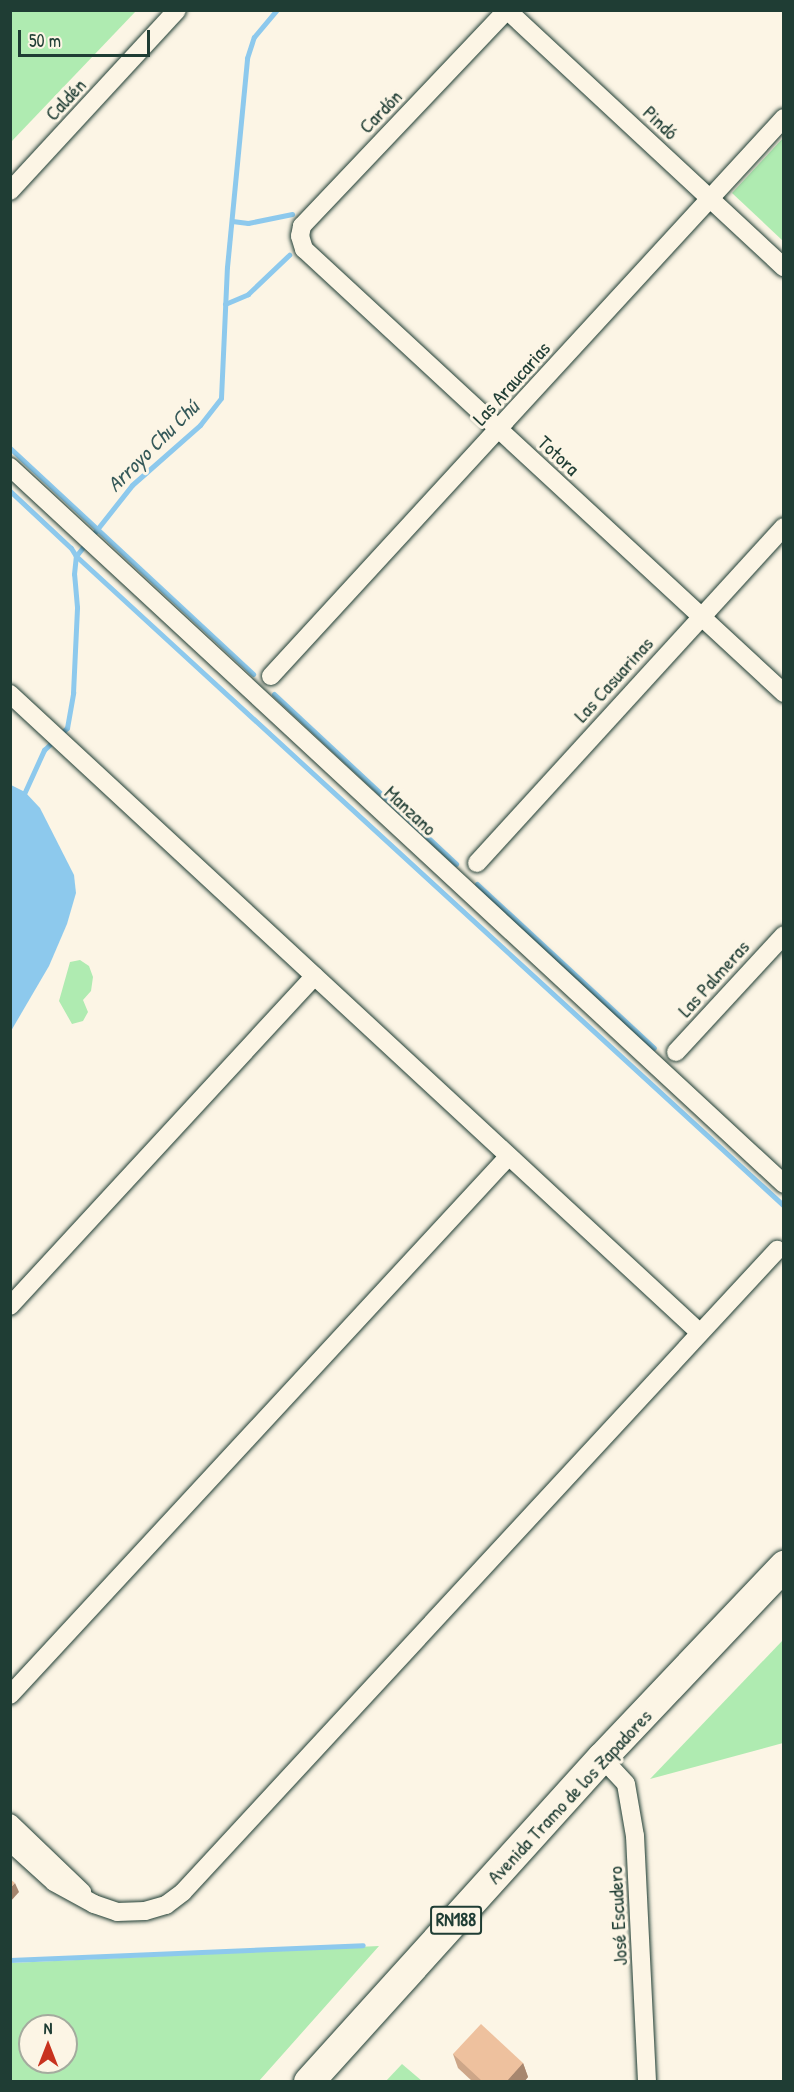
<!DOCTYPE html>
<html>
<head>
<meta charset="utf-8">
<style>
  body { margin:0 }
  #map { position:relative; width:794px; height:2092px; overflow:hidden; background:#fcf5e5; font-family:"Patrick Hand",sans-serif }
  div>[style] { position:absolute }
  .green>* { inset:0; background:#afebb1 }
  .water>* { inset:0; background:#8dc9ed }
  .stream>* { height:5px; margin:-2.5px; padding:0 2.5px; transform-origin:2.5px; border-radius:2.5px; background:#8dc9ed }
  .roads { filter:drop-shadow(0 0 2px #1f3d34) drop-shadow(0 0 2px #1f3d34) }
  .minor>* { height:18px; margin:-9px; padding:0 9px; transform-origin:9px; border-radius:9px; background:#fcf5e5 }
  .trunk>* { height:30px; margin:-15px; padding:0 15px; transform-origin:15px; border-radius:15px; background:#fcf5e5 }
  .wall>* { inset:0; background:#cda688 }
  .shaded-wall>* { inset:0; background:#a7876f }
  .building>* { inset:0; background:#eec19e }
  span { translate:-50% -50%; white-space:nowrap; text-align:center; line-height:1.15; -webkit-text-stroke:6px #fcf5e5; paint-order:stroke }
  .shield-label span { padding:2px 4px; background:#fcf5e5; border:2px solid; border-radius:4px; -webkit-text-stroke-width:0 }
  .shield-label { font-size:18px; color:#1f3d34; font-weight:700 }
  .street-label { font-size:20px; color:#1f3d34 }
  .water-label { font-size:21px; color:#355959; font-style:italic }
  .frame { position:absolute; inset:0; border:12px solid #1f3d34; pointer-events:none }
  .north { position:absolute; left:18px; top:2014px; width:60px; height:60px; box-sizing:border-box; background:#fcf5e5; border:2px solid #a4ab9e; border-radius:50%; rotate:0deg; font-size:16px; font-weight:700; line-height:24px; text-align:center; color:#1f3d34 }
  .north::after { content:''; display:block; margin:auto; width:21px; height:27px; background:#c8321e; clip-path:polygon(50% 0,100% 100%,50% 72%,0 100%) }
  .scale { position:absolute; left:18px; top:30px; width:132px; height:27px; box-sizing:border-box; border:3px solid #1f3d34; border-top:0; padding-left:8px; font-size:18px; line-height:21px; white-space:nowrap; color:#1f3d34; -webkit-text-stroke:4px #fcf5e5; paint-order:stroke }
</style>
</head>
<body>
<div id="map">
  <div class="green">
    <i style="clip-path:polygon(11px 10px,136px 11px,11px 142px,10px 11px)"></i>
    <i style="clip-path:polygon(783px 138px,783px 241px,732px 193px)"></i>
    <i style="clip-path:polygon(80px 960px,89px 966px,93px 977px,91px 991px,83px 1000px,88px 1012px,83px 1021px,72px 1024px,59px 1001px,70px 962px)"></i>
    <i style="clip-path:polygon(783px 1640px,783px 1743px,650px 1779px)"></i>
    <i style="clip-path:polygon(evenodd,379px 1946px,259px 2081px,11px 2081px,11px 1963px,379px 1946px,30px 2026px,66px 2026px,66px 2062px,30px 2062px,30px 2026px)"></i>
    <i style="clip-path:polygon(402px 2064px,422px 2081px,386px 2081px)"></i>
  </div>
  <div class="water">
    <i style="clip-path:polygon(11px 785px,25px 792px,40px 808px,74px 875px,76px 893px,67px 924px,49px 966px,11px 1031px)"></i>
  </div>
  <div class="stream">
    <i style="left:232px;top:221px;width:16px;rotate:7deg"></i>
    <i style="left:248px;top:223px;width:45px;rotate:-11.6deg"></i>
    <i style="left:225px;top:304px;width:25px;rotate:-23deg"></i>
    <i style="left:248px;top:294px;width:57px;rotate:-43.6deg"></i>
    <i style="left:10px;top:448px;width:332px;rotate:42.9deg"></i>
    <i style="left:10px;top:491px;width:83px;rotate:43.1deg"></i>
    <i style="left:71px;top:548px;width:9px;rotate:58deg"></i>
    <i style="left:76px;top:556px;width:961px;rotate:42.55deg"></i>
    <i style="left:274px;top:694px;width:249px;rotate:43deg"></i>
    <i style="left:23px;top:796px;width:51px;rotate:-65.5deg"></i>
    <i style="left:44px;top:750px;width:32px;rotate:-44deg"></i>
    <i style="left:67px;top:728px;width:36px;rotate:-80deg"></i>
    <i style="left:73px;top:693px;width:86px;rotate:-87.3deg"></i>
    <i style="left:77px;top:607px;width:33px;rotate:-95deg"></i>
    <i style="left:74px;top:574px;width:18px;rotate:-84deg"></i>
    <i style="left:76px;top:556px;width:90px;rotate:-51.7deg"></i>
    <i style="left:132px;top:485px;width:91px;rotate:-41.4deg"></i>
    <i style="left:200px;top:425px;width:34px;rotate:-52deg"></i>
    <i style="left:221px;top:398px;width:131px;rotate:-87.4deg"></i>
    <i style="left:227px;top:267px;width:210px;rotate:-84.5deg"></i>
    <i style="left:247px;top:58px;width:22px;rotate:-72deg"></i>
    <i style="left:254px;top:37px;width:35px;rotate:-50deg"></i>
    <i style="left:477px;top:884px;width:241px;rotate:42.8deg"></i>
    <i style="left:10px;top:1960px;width:353px;rotate:-2.4deg"></i>
  </div>
  <div class="roads">
    <div class="minor">
      <i style="left:507px;top:10px;width:298px;rotate:133.5deg"></i>
      <i style="left:302px;top:226px;width:10px;rotate:101deg"></i>
      <i style="left:300px;top:236px;width:14px;rotate:73deg"></i>
      <i style="left:304px;top:249px;width:654px;rotate:42.77deg"></i>
      <i style="left:507px;top:10px;width:378px;rotate:42.9deg"></i>
      <i style="left:10px;top:191px;width:246px;rotate:-47.3deg"></i>
      <i style="left:10px;top:467px;width:1055px;rotate:42.81deg"></i>
      <i style="left:271px;top:676px;width:758px;rotate:-47.41deg"></i>
      <i style="left:10px;top:694px;width:940px;rotate:42.8deg"></i>
      <i style="left:477px;top:863px;width:455px;rotate:-47.6deg"></i>
      <i style="left:676px;top:1052px;width:159px;rotate:-47.3deg"></i>
      <i style="left:10px;top:1306px;width:449px;rotate:-47.3deg"></i>
      <i style="left:10px;top:1695px;width:733px;rotate:-47.21deg"></i>
      <i style="left:602px;top:1758px;width:35px;rotate:47deg"></i>
      <i style="left:626px;top:1784px;width:53px;rotate:80.2deg"></i>
      <i style="left:635px;top:1836px;width:246px;rotate:87.2deg"></i>
      <i style="left:10px;top:1823px;width:100px;rotate:43.8deg"></i>
      <i style="left:10px;top:1842px;width:59px;rotate:42.3deg"></i>
      <i style="left:54px;top:1882px;width:46px;rotate:28.8deg"></i>
      <i style="left:94px;top:1904px;width:24px;rotate:19deg"></i>
      <i style="left:117px;top:1912px;width:28px;rotate:-2deg"></i>
      <i style="left:145px;top:1911px;width:22px;rotate:-16deg"></i>
      <i style="left:166px;top:1905px;width:21px;rotate:-37deg"></i>
      <i style="left:183px;top:1892px;width:875px;rotate:-47.22deg"></i>
    </div>
    <div class="trunk">
      <i style="left:309px;top:2082px;width:437px;rotate:-47.9deg"></i>
      <i style="left:602px;top:1758px;width:265px;rotate:-46.5deg"></i>
    </div>
  </div>
  <div class="wall">
    <i style="clip-path:polygon(453px 2054px,523px 2063px,528px 2077px,524px 2082px,473px 2082px,458px 2068px)"></i>
  </div>
  <div class="shaded-wall">
    <i style="clip-path:polygon(15px 1883px,19px 1892px,10px 1902px,10px 1888px)"></i>
    <i style="clip-path:polygon(523px 2063px,528px 2077px,524px 2082px,506px 2082px)"></i>
  </div>
  <div class="building">
    <i style="clip-path:polygon(10px 1879px,15px 1883px,10px 1888px)"></i>
    <i style="clip-path:polygon(481px 2024px,523px 2063px,506px 2082px,483px 2082px,453px 2054px)"></i>
  </div>
  <div class="shield-label">
    <span style="left:456px;top:1920px">RN188</span>
  </div>
  <div class="street-label">
    <span style="left:65px;top:99px;rotate:-47deg">Caldén</span>
    <span style="left:380px;top:111px;rotate:-46deg">Cardón</span>
    <span style="left:661px;top:122px;rotate:43deg">Pindó</span>
    <span style="left:511px;top:383px;rotate:-48deg">Las Araucarias</span>
    <span style="left:559px;top:455px;rotate:43deg">Totora</span>
    <span style="left:613px;top:679px;rotate:-48deg">Las Casuarinas</span>
    <span style="left:411px;top:810px;rotate:43deg">Manzano</span>
    <span style="left:713px;top:978px;rotate:-48deg">Las Palmeras</span>
    <span style="left:569px;top:1796px;rotate:-47deg">Avenida Tramo de los Zapadores</span>
    <span style="left:617px;top:1916px;rotate:-93deg">José Escudero</span>
  </div>
  <div class="water-label">
    <span style="left:153px;top:446px;rotate:-45deg">Arroyo Chu Chú</span>
  </div>
  <div class="frame"></div>
  <div class="north">N</div>
  <div class="scale">50 m</div>
</div>
</body>
</html>
